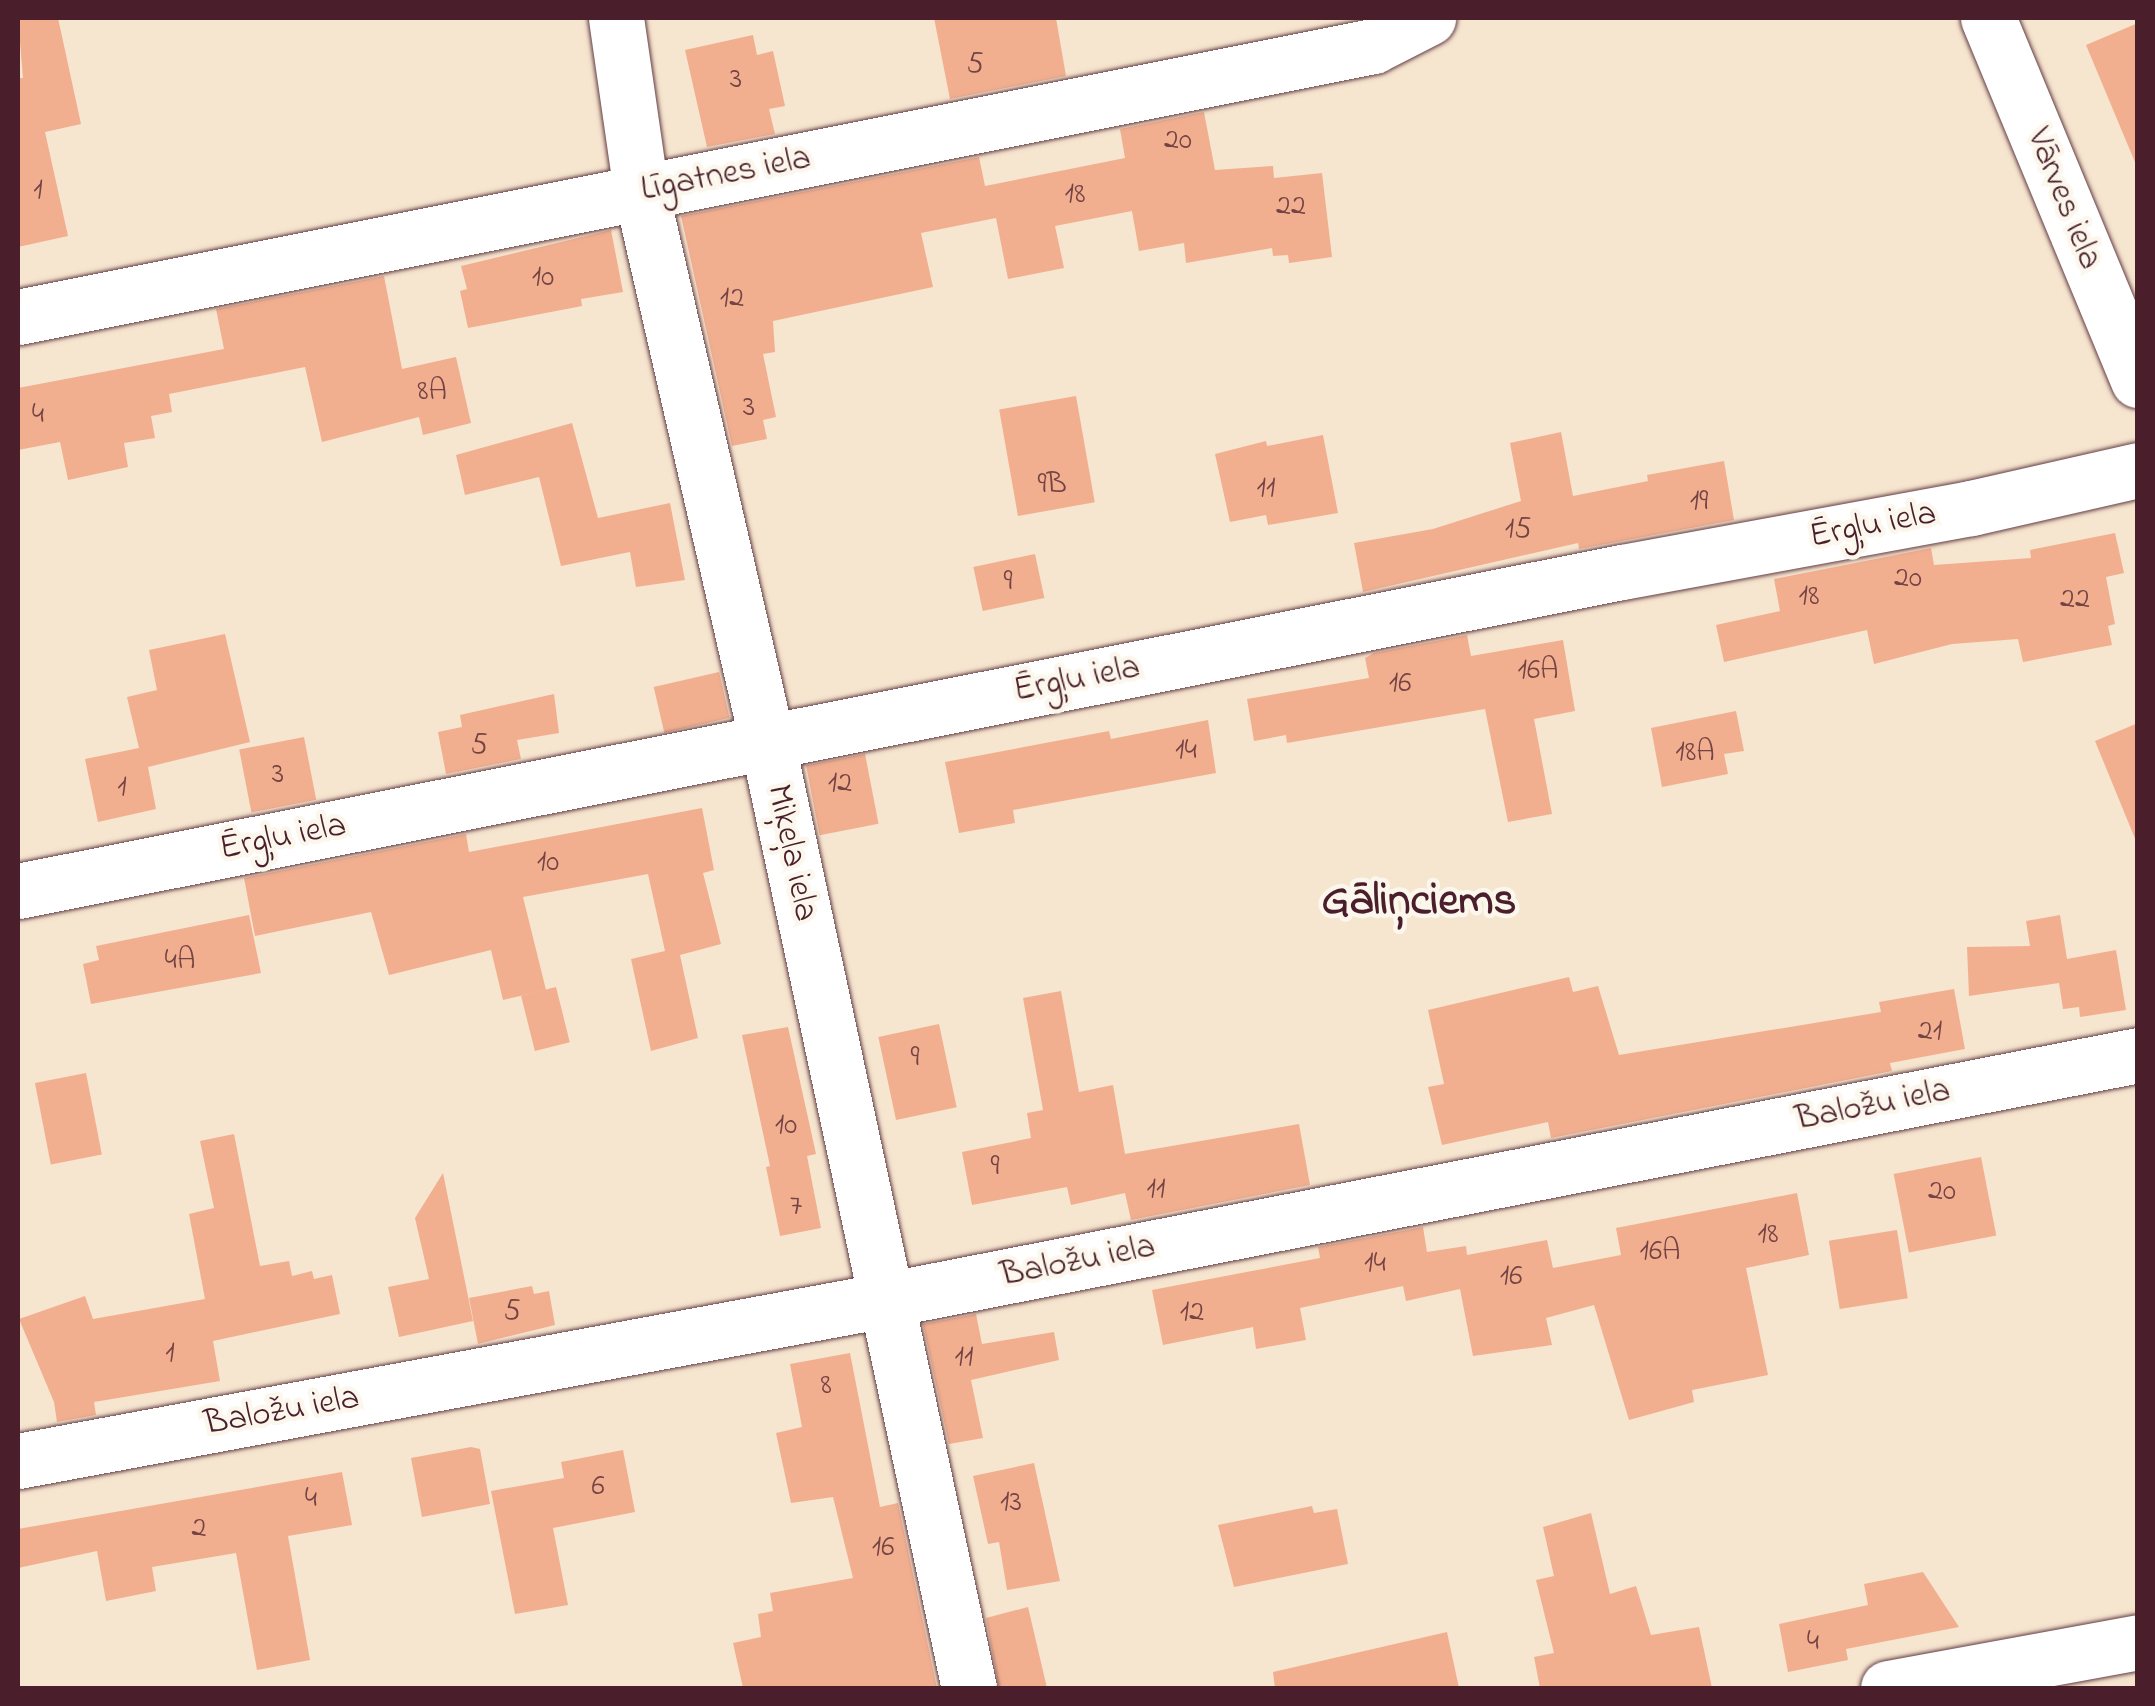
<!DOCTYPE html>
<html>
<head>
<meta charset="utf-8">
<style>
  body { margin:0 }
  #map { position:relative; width:2155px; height:1706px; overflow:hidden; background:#f6e5cf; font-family:"Indie Flower",sans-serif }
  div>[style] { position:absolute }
  .building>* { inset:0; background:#f2af90; transform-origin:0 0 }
  .roads { filter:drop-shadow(0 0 2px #643d44) drop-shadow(0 0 2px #643d44) }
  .minor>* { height:55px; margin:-27.5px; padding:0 27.5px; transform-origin:27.5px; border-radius:27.5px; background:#fff }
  span { translate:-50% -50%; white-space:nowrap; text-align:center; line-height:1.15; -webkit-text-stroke:9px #fbf7ec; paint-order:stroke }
  .number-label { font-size:30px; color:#744344 }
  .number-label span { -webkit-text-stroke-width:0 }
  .street-label { font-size:35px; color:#4a1f2b }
  .district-label { font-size:45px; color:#4a1f2b; font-weight:700 }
  .frame { position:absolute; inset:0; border:20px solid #4a1f2b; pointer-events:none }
</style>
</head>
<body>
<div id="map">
  <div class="building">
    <i style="clip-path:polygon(18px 18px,58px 18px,81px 124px,45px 132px,68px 236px,18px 247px,18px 78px,23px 78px)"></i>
    <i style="clip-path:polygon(934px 18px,1056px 18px,1066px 76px,950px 99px)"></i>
    <i style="clip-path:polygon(2138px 23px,2138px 167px,2137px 167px,2086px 45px)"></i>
    <i style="clip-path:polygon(753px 35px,757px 55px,773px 51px,785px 106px,769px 109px,775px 134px,707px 147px,685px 50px)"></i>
    <i style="clip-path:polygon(1204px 112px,1215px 170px,1273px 166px,1274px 178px,1322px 173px,1332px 257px,1289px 263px,1288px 255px,1273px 256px,1272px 248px,1186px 263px,1184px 243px,1139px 251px,1132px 211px,1055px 226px,1064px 268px,1008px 279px,996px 218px,921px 233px,933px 287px,773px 321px,775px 352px,763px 354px,776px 417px,763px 420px,767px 439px,732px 446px,681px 216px,979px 157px,985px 186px,1125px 158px,1120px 129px)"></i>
    <i style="clip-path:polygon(611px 230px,623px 292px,581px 299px,582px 306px,468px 328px,460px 291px,467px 289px,461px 266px)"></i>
    <i style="clip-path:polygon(384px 276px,402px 369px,456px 357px,471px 423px,423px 435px,419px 417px,322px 442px,305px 367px,169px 394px,172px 412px,151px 416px,155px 438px,124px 443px,128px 467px,68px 480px,60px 442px,18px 450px,18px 388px,224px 349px,216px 309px)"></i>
    <i style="left:1076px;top:396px;width:108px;height:78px;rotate:80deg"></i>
    <i style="clip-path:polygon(572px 423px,598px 518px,670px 503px,685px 580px,636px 587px,630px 552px,561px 566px,539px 477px,465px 495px,456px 455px)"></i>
    <i style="clip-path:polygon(1561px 432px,1573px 496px,1648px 481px,1647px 475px,1724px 461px,1734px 520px,1579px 549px,1578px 543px,1363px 592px,1354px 543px,1433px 529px,1521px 501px,1510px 443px)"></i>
    <i style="clip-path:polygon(1323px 435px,1338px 513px,1268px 525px,1266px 515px,1230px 522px,1215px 454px,1266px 441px,1267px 446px)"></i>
    <i style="clip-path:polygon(2115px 533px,2124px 573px,2106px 577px,2115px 624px,2108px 626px,2112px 645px,2023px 662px,2018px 639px,1952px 644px,1874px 664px,1867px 630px,1724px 662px,1716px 625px,1780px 611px,1774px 579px,1931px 548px,1934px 565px,2031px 558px,2030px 550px)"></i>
    <i style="left:1035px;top:554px;width:45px;height:63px;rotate:78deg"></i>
    <i style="clip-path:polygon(225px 634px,250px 742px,148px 767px,156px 809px,98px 822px,85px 759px,139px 748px,127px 697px,157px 690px,149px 650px)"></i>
    <i style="clip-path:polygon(1467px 635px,1471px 656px,1563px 640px,1575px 711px,1534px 719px,1552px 814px,1508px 822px,1485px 709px,1287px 743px,1286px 735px,1254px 741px,1247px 699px,1369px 678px,1365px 658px,1374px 653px)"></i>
    <i style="left:719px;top:672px;width:47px;height:67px;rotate:77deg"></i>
    <i style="clip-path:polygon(554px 694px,559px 733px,517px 740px,521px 759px,446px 774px,438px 732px,462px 727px,460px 715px)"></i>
    <i style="clip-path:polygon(1736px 711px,1744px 751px,1724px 754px,1728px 774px,1662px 787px,1651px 728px)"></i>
    <i style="clip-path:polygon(1208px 720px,1216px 773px,1013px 810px,1015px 823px,959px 833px,945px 762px,1109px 731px,1111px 739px)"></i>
    <i style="clip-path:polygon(2138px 723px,2138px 841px,2136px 841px,2095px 741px)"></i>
    <i style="left:304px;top:737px;width:64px;height:66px;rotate:79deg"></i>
    <i style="left:865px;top:754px;width:71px;height:60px;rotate:79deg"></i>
    <i style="clip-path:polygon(702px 808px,714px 870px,703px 873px,721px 944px,680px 955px,698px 1038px,651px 1051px,631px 959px,665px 951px,648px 874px,523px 897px,546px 990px,503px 1000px,491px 950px,389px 975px,371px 912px,255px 936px,244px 878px,466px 834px,469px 852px)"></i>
    <i style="clip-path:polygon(249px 915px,261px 973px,91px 1004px,83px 964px,99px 960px,96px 946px)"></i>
    <i style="clip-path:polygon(2060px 915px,2067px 959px,2116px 950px,2126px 1010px,2080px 1017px,2079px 1007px,2063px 1009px,2059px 983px,1969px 996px,1967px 947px,2030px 946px,2026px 921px)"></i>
    <i style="clip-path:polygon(1569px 977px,1573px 992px,1598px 986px,1619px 1055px,1881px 1012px,1879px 1002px,1954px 989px,1965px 1049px,1890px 1063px,1892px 1071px,1551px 1138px,1548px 1122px,1442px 1145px,1428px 1087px,1444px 1084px,1428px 1010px)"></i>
    <i style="left:556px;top:987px;width:57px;height:36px;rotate:76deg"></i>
    <i style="clip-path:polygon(1061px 991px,1079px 1092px,1113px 1085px,1125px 1154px,1299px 1124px,1310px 1185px,1131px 1220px,1125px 1193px,1071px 1205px,1067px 1187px,972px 1205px,962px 1152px,1031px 1138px,1027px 1113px,1043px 1110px,1023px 998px)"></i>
    <i style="left:939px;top:1024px;width:85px;height:62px;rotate:78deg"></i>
    <i style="clip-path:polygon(788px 1027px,816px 1154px,807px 1156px,821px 1228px,780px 1236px,766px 1167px,770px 1166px,742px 1035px)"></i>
    <i style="left:86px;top:1073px;width:83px;height:52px;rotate:79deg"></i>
    <i style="clip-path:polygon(234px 1134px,260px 1266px,289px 1261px,292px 1276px,312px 1271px,314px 1279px,332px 1275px,340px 1314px,213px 1341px,220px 1381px,94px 1402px,96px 1415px,57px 1422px,54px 1402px,19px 1319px,85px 1296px,93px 1319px,205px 1299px,189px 1214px,214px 1208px,200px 1141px)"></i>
    <i style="left:1981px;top:1157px;width:80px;height:89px;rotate:79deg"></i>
    <i style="clip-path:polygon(443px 1173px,473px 1321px,399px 1337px,388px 1287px,429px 1279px,415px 1218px)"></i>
    <i style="clip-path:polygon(1797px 1193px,1809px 1255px,1746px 1268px,1768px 1375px,1692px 1390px,1694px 1402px,1629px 1420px,1594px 1305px,1546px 1318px,1552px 1345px,1473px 1356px,1460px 1289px,1406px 1301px,1403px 1286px,1300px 1308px,1306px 1340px,1256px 1349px,1253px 1327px,1163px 1345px,1152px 1290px,1320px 1258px,1318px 1247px,1423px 1227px,1427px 1252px,1466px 1246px,1467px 1255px,1547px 1240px,1553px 1268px,1621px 1255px,1616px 1228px)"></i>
    <i style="left:1897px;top:1230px;width:69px;height:69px;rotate:81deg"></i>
    <i style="clip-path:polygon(532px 1286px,534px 1294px,549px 1291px,555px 1325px,478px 1344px,469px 1298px)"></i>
    <i style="clip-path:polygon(976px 1314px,982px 1344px,1054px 1332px,1059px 1360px,971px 1380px,983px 1438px,949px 1444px,923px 1324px)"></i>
    <i style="clip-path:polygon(850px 1353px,880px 1507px,898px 1503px,937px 1688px,743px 1688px,733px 1643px,761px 1637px,758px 1614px,773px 1611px,770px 1593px,853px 1578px,833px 1497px,791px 1503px,776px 1433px,802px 1427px,790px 1364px)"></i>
    <i style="clip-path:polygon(471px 1447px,480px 1449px,490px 1504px,422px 1517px,411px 1458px)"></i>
    <i style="clip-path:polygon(623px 1450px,635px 1512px,553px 1528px,568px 1605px,515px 1614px,491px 1491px,564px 1478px,561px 1462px)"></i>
    <i style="clip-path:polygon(1034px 1463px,1060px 1581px,1007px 1590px,999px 1542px,988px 1544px,973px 1476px)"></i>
    <i style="clip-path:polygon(342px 1472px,352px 1525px,288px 1536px,310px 1660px,257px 1670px,236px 1553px,152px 1567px,156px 1591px,106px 1601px,97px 1551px,18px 1568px,18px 1529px)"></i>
    <i style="clip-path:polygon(1312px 1506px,1314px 1513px,1337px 1509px,1348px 1564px,1234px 1587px,1218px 1525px)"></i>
    <i style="clip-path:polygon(1591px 1513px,1610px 1594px,1636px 1586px,1651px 1635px,1699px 1627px,1712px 1688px,1540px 1688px,1534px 1657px,1554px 1653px,1536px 1580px,1554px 1576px,1543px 1527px)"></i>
    <i style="clip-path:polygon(1923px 1572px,1959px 1627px,1846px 1649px,1848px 1660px,1788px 1672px,1779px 1624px,1868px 1605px,1864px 1584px)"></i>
    <i style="clip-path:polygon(1028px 1607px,1047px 1688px,999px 1688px,986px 1618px)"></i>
    <i style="clip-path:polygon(1447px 1632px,1459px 1688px,1275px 1688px,1273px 1672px)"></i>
  </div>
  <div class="roads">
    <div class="minor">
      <i style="left:616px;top:18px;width:176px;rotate:81.8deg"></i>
      <i style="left:641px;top:192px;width:563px;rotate:77.07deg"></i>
      <i style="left:767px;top:741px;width:968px;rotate:77.96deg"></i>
      <i style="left:1988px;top:18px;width:392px;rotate:67.5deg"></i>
      <i style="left:18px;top:317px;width:1382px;rotate:-11.31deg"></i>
      <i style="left:1373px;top:46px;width:62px;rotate:-27deg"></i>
      <i style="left:18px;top:891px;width:1635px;rotate:-11.25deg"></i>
      <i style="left:1622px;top:572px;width:355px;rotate:-10.4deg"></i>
      <i style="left:1971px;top:508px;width:171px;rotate:-12.8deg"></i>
      <i style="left:18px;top:1461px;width:882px;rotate:-10.52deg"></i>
      <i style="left:885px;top:1300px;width:1277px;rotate:-11.06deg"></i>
      <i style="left:1888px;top:1688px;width:254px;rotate:-10.4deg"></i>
    </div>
  </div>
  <div class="number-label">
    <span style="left:975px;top:65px">5</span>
    <span style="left:736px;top:80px">3</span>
    <span style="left:1178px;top:141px">20</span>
    <span style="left:38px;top:191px">1</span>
    <span style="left:1075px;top:195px">18</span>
    <span style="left:1291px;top:207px">22</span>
    <span style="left:543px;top:278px">10</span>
    <span style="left:732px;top:299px">12</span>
    <span style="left:432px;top:392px">8A</span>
    <span style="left:749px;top:408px">3</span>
    <span style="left:38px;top:415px">4</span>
    <span style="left:1052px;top:485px">9B</span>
    <span style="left:1266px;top:489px">11</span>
    <span style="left:1699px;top:502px">19</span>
    <span style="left:1518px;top:530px">15</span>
    <span style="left:1908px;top:579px">20</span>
    <span style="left:1008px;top:582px">9</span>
    <span style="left:1809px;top:597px">18</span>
    <span style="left:2075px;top:600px">22</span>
    <span style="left:1538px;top:671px">16A</span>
    <span style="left:1400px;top:684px">16</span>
    <span style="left:479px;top:746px">5</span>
    <span style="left:1186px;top:751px">14</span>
    <span style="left:1695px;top:753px">18A</span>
    <span style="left:278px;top:775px">3</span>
    <span style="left:840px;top:784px">12</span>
    <span style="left:122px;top:788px">1</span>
    <span style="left:548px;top:863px">10</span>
    <span style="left:180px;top:961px">4A</span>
    <span style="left:1930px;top:1032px">21</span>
    <span style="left:915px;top:1058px">9</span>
    <span style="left:786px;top:1126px">10</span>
    <span style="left:995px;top:1167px">9</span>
    <span style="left:1156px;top:1190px">11</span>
    <span style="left:1942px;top:1192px">20</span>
    <span style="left:796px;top:1207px">7</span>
    <span style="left:1768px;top:1235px">18</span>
    <span style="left:1660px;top:1252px">16A</span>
    <span style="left:1375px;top:1264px">14</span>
    <span style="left:1511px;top:1277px">16</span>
    <span style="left:512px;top:1312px">5</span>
    <span style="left:1192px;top:1313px">12</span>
    <span style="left:170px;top:1354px">1</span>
    <span style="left:964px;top:1358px">11</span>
    <span style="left:826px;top:1386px">8</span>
    <span style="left:598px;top:1487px">6</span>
    <span style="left:311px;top:1499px">4</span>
    <span style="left:1011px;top:1503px">13</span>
    <span style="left:199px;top:1529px">2</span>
    <span style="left:883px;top:1548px">16</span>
    <span style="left:1813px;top:1642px">4</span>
  </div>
  <div class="street-label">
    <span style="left:726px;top:175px;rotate:-11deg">Līgatnes iela</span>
    <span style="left:2063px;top:199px;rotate:68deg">Vārves iela</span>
    <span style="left:1873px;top:526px;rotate:-11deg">Ērgļu iela</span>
    <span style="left:1077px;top:680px;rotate:-11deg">Ērgļu iela</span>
    <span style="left:283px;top:838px;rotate:-11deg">Ērgļu iela</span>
    <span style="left:791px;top:853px;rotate:78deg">Miķeļa iela</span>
    <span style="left:1873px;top:1106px;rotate:-11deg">Baložu iela</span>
    <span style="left:1078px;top:1262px;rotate:-11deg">Baložu iela</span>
    <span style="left:282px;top:1412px;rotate:-10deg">Baložu iela</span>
  </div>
  <div class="district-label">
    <span style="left:1419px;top:903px">Gāliņciems</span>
  </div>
  <div class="frame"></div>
</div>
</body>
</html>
